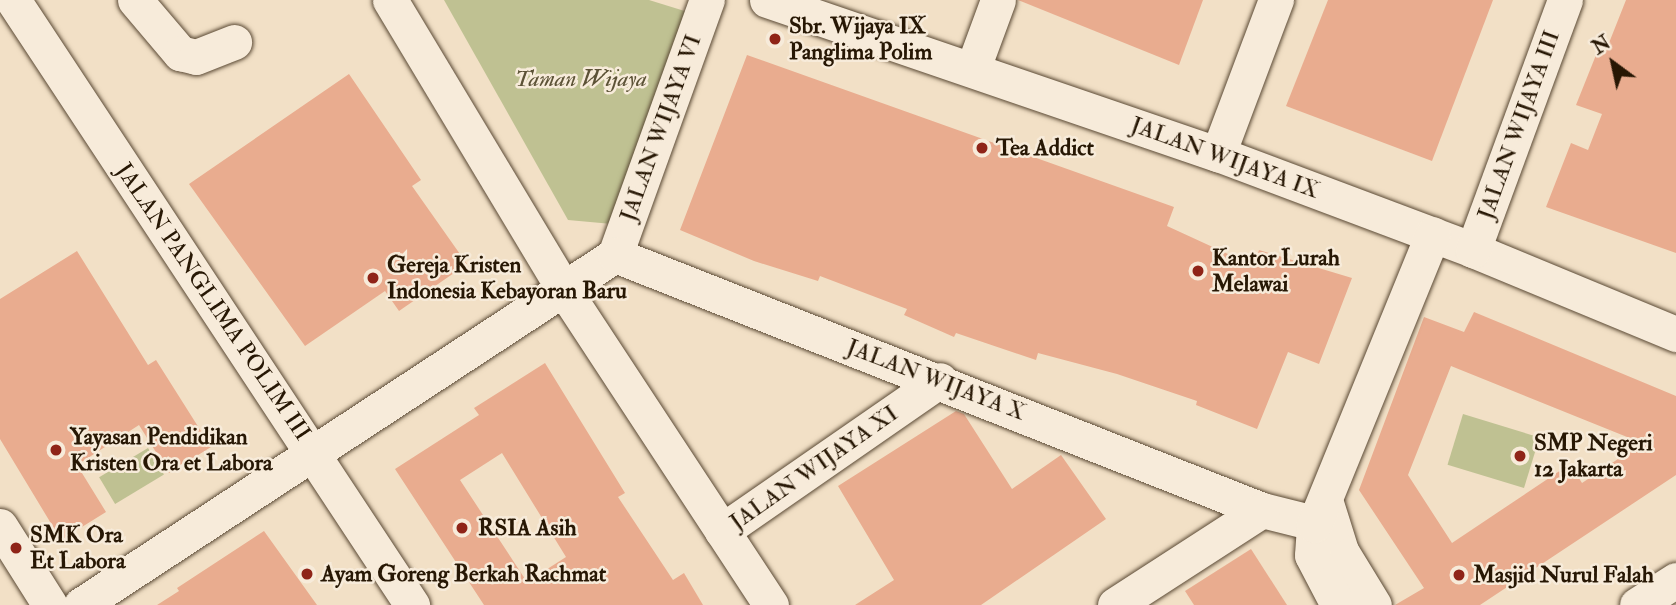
<!DOCTYPE html>
<html>
<head>
<meta charset="utf-8">
<style>
  body { margin:0 }
  #map { position:relative; width:1676px; height:605px; overflow:hidden; background:#f2e0c6; font-family:"IM FELL Double Pica",serif }
  div>[style] { position:absolute }
  .green>* { inset:0; background:#bfc192; transform-origin:0 0 }
  .building>* { inset:0; background:#e9ac8f }
  .roads { filter:drop-shadow(0 0 2px #5a4934) drop-shadow(0 0 2px #5a4934) }
  .minor>* { height:35px; margin:-17.5px; padding:0 17.5px; transform-origin:17.5px; border-radius:17.5px; background:#f7ebda }
  .dots>* { width:19px; height:19px; translate:-50% -50%; box-sizing:border-box; border:4px solid #f7ebda; border-radius:50% }
  span { translate:-50% -50%; white-space:nowrap; text-align:center; line-height:1.15; -webkit-text-stroke:5px #f7ebda; paint-order:stroke }
  .poi-label { font-size:23px; color:#271704; font-weight:700 }
  .left { translate:0 -50%; text-align:left }
  .park-label { font-size:23px; color:#5c5236; font-style:italic }
  .street-label { font-size:23px; color:#271704 }
  .north { position:absolute; left:1578px; top:28px; width:70px; height:70px; -webkit-text-stroke:5px #f7ebda; paint-order:stroke; rotate:327deg; font-size:19px; font-weight:700; line-height:28px; text-align:center; color:#271704 }
  .north::after { content:''; display:block; margin:auto; width:24px; height:32px; background:#271704; clip-path:polygon(50% 0,100% 100%,50% 72%,0 100%) }
</style>
</head>
<body>
<div id="map">
  <div class="green">
    <i style="clip-path:polygon(444px 0,649px 0,691px 13px,612px 224px,568px 220px)"></i>
    <i style="left:1463px;top:414px;width:80px;height:53px;rotate:17deg"></i>
    <i style="left:148px;top:448px;width:31px;height:57px;rotate:59deg"></i>
  </div>
  <div class="building">
    <i style="clip-path:polygon(1018px 0,1203px 0,1179px 65px)"></i>
    <i style="clip-path:polygon(1328px 0,1493px 0,1432px 161px,1286px 106px)"></i>
    <i style="clip-path:polygon(1626px 0,1676px 0,1676px 253px,1546px 207px,1571px 143px,1588px 150px,1602px 114px,1576px 105px,1598px 50px,1605px 53px)"></i>
    <i style="clip-path:polygon(747px 55px,1174px 207px,1167px 226px,1254px 266px,1259px 250px,1352px 278px,1319px 364px,1288px 352px,1257px 429px,1196px 405px,1197px 401px,1117px 374px,1038px 353px,1036px 360px,956px 333px,954px 337px,904px 315px,907px 309px,820px 276px,818px 281px,754px 261px,680px 230px)"></i>
    <i style="clip-path:polygon(349px 74px,421px 180px,412px 186px,467px 264px,399px 311px,385px 291px,305px 346px,189px 184px)"></i>
    <i style="clip-path:polygon(77px 251px,148px 365px,156px 360px,211px 447px,169px 473px,139px 425px,77px 465px,106px 512px,61px 540px,0 439px,0 299px)"></i>
    <i style="clip-path:polygon(evenodd,1474px 312px,1676px 396px,1676px 475px,1480px 605px,1395px 605px,1424px 588px,1359px 490px,1424px 317px,1464px 332px,1474px 312px,1451px 366px,1642px 443px,1582px 483px,1570px 464px,1452px 543px,1408px 475px,1451px 366px)"></i>
    <i style="clip-path:polygon(evenodd,545px 363px,625px 493px,618px 497px,673px 580px,684px 573px,703px 605px,484px 605px,395px 469px,479px 415px,474px 408px,545px 363px,502px 453px,566px 557px,527px 582px,460px 480px,502px 453px)"></i>
    <i style="clip-path:polygon(956px 411px,964px 414px,1012px 489px,1061px 455px,1106px 519px,981px 605px,855px 605px,894px 580px,838px 486px)"></i>
    <i style="clip-path:polygon(264px 531px,317px 605px,157px 605px,179px 591px,177px 588px)"></i>
    <i style="clip-path:polygon(1251px 549px,1287px 605px,1194px 605px,1185px 591px)"></i>
  </div>
  <div class="roads">
    <div class="minor">
      <i style="left:13px;top:0;width:725px;rotate:56.59deg"></i>
      <i style="left:135px;top:0;width:70px;rotate:49.7deg"></i>
      <i style="left:180px;top:53px;width:16px;rotate:14deg"></i>
      <i style="left:196px;top:57px;width:41px;rotate:-21.5deg"></i>
      <i style="left:390px;top:0;width:338px;rotate:59deg"></i>
      <i style="left:564px;top:290px;width:377px;rotate:56.7deg"></i>
      <i style="left:767px;top:0;width:477px;rotate:18.9deg"></i>
      <i style="left:1218px;top:154px;width:272px;rotate:20.6deg"></i>
      <i style="left:1473px;top:250px;width:220px;rotate:22.5deg"></i>
      <i style="left:973px;top:68px;width:72px;rotate:-69.8deg"></i>
      <i style="left:1218px;top:154px;width:165px;rotate:-69.4deg"></i>
      <i style="left:1473px;top:250px;width:266px;rotate:-69.8deg"></i>
      <i style="left:615px;top:255px;width:271px;rotate:-70.2deg"></i>
      <i style="left:1326px;top:503px;width:50px;rotate:72.6deg"></i>
      <i style="left:1341px;top:551px;width:63px;rotate:58.6deg"></i>
      <i style="left:0;top:526px;width:93px;rotate:57.7deg"></i>
      <i style="left:722px;top:531px;width:265px;rotate:-34.7deg"></i>
      <i style="left:81px;top:605px;width:638px;rotate:-33.24deg"></i>
      <i style="left:615px;top:255px;width:695px;rotate:21.51deg"></i>
      <i style="left:1262px;top:510px;width:70px;rotate:14deg"></i>
      <i style="left:1115px;top:605px;width:175px;rotate:-32.9deg"></i>
      <i style="left:1338px;top:605px;width:56px;rotate:-117.5deg"></i>
      <i style="left:1312px;top:555px;width:30px;rotate:-86deg"></i>
      <i style="left:1314px;top:525px;width:314px;rotate:-67.8deg"></i>
      <i style="left:1637px;top:605px;width:46px;rotate:-32.7deg"></i>
    </div>
  </div>
  <div class="dots">
    <i style="left:775px;top:39px;background:#8f2418"></i>
    <i style="left:982px;top:148px;background:#8f2418"></i>
    <i style="left:1198px;top:271px;background:#8f2418"></i>
    <i style="left:373px;top:278px;background:#8f2418"></i>
    <i style="left:56px;top:450px;background:#8f2418"></i>
    <i style="left:1520px;top:456px;background:#8f2418"></i>
    <i style="left:462px;top:528px;background:#8f2418"></i>
    <i style="left:16px;top:548px;background:#8f2418"></i>
    <i style="left:307px;top:574px;background:#8f2418"></i>
    <i style="left:1459px;top:575px;background:#8f2418"></i>
  </div>
  <div class="poi-label">
    <span class="left" style="left:789px;top:39px">Sbr. Wijaya IX<br>Panglima Polim</span>
    <span class="left" style="left:996px;top:148px">Tea Addict</span>
    <span class="left" style="left:1212px;top:271px">Kantor Lurah<br>Melawai</span>
    <span class="left" style="left:387px;top:278px">Gereja Kristen<br>Indonesia Kebayoran Baru</span>
    <span class="left" style="left:70px;top:450px">Yayasan Pendidikan<br>Kristen Ora et Labora</span>
    <span class="left" style="left:1534px;top:456px">SMP Negeri<br>12 Jakarta</span>
    <span class="left" style="left:478px;top:528px">RSIA Asih</span>
    <span class="left" style="left:30px;top:548px">SMK Ora<br>Et Labora</span>
    <span class="left" style="left:321px;top:574px">Ayam Goreng Berkah Rachmat</span>
    <span class="left" style="left:1473px;top:575px">Masjid Nurul Falah</span>
  </div>
  <div class="park-label">
    <span style="left:581px;top:79px">Taman Wijaya</span>
  </div>
  <div class="street-label">
    <span style="left:1519px;top:125px;rotate:-70deg">JALAN WIJAYA III</span>
    <span style="left:661px;top:128px;rotate:-70deg">JALAN WIJAYA VI</span>
    <span style="left:1225px;top:158px;rotate:20deg">JALAN WIJAYA IX</span>
    <span style="left:213px;top:302px;rotate:56deg">JALAN PANGLIMA POLIM III</span>
    <span style="left:936px;top:380px;rotate:21deg">JALAN WIJAYA X</span>
    <span style="left:814px;top:468px;rotate:-35deg">JALAN WIJAYA XI</span>
  </div>
  <div class="north">N</div>
</div>
</body>
</html>
